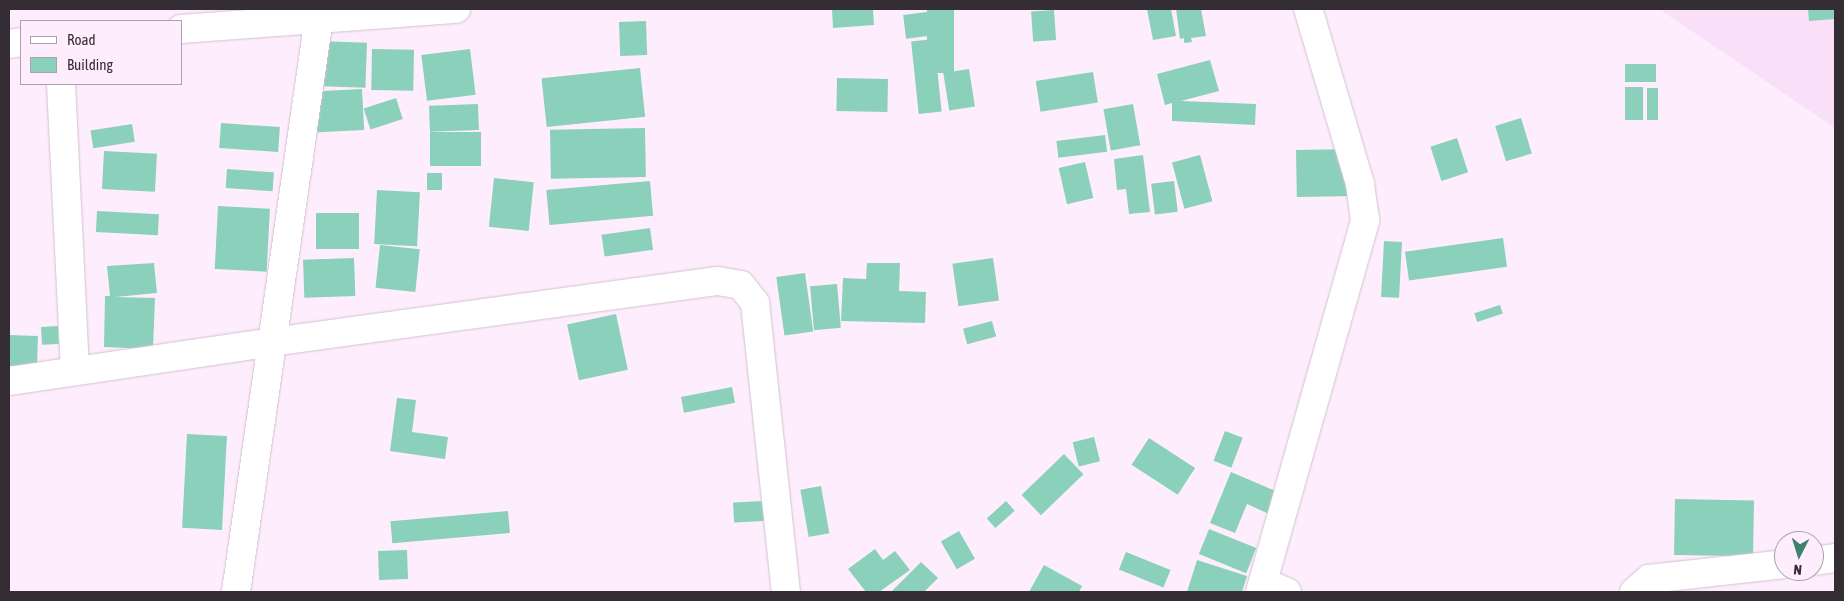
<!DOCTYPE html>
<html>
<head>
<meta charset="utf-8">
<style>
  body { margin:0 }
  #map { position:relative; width:1844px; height:601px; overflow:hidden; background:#feeefd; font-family:"Asap Condensed",sans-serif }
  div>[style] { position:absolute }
  .built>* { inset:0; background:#f9e0f8 }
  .building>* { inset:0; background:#8ad0ba; transform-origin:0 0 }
  .roads { filter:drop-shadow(0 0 1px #d3c1d2) drop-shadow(0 0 1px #d3c1d2) }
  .minor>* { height:28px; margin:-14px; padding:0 14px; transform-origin:14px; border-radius:14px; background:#fff }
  span { translate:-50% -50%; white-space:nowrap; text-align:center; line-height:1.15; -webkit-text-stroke:4.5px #feeefd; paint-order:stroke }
  .frame { position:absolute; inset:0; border:10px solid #352d34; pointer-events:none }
  .legend { position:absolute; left:20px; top:20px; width:162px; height:65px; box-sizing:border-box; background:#feeefd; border:1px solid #aea1ad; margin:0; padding:6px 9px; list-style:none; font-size:15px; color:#352d34 }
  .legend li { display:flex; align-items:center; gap:10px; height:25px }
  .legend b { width:25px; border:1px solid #aea1ad }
  .north { position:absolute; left:1774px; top:531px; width:50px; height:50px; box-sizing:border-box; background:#feeefd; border:1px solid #aea1ad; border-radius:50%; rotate:185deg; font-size:14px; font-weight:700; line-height:20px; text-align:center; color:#352d34 }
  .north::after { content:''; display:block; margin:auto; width:18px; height:22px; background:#42816e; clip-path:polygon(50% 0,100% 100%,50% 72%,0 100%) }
</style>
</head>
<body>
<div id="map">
  <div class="built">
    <i style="clip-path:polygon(1659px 9px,1835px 9px,1835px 128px)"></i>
  </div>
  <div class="building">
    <i style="clip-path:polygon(832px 9px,873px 9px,874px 25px,833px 28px)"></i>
    <i style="left:927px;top:9px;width:27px;height:64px"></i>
    <i style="clip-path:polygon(1147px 9px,1171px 9px,1176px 36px,1153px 40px)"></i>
    <i style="clip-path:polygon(1176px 9px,1201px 9px,1206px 36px,1191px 38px,1192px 42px,1184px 43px,1184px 38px,1180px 39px)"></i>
    <i style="clip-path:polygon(1808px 9px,1835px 9px,1835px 19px,1809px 21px)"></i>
    <i style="left:1054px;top:10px;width:30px;height:23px;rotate:86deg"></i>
    <i style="left:927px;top:12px;width:24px;height:24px;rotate:83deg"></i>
    <i style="left:646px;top:21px;width:34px;height:27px;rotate:88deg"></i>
    <i style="left:934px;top:39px;width:73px;height:23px;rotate:84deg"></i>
    <i style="left:317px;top:41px;width:50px;height:45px;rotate:2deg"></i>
    <i style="left:372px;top:49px;width:42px;height:41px;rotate:1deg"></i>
    <i style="left:470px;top:49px;width:46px;height:49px;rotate:83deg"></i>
    <i style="clip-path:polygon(1210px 60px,1219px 91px,1181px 101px,1256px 104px,1255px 125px,1172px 121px,1172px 103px,1165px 105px,1157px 74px)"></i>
    <i style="left:1656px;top:64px;width:18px;height:31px;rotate:90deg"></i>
    <i style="left:640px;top:68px;width:49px;height:99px;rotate:84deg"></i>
    <i style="left:969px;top:69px;width:38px;height:26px;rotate:81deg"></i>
    <i style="left:1093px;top:72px;width:31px;height:58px;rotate:81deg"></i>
    <i style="left:837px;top:78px;width:51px;height:33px;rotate:1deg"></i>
    <i style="left:1643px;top:87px;width:33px;height:18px;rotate:90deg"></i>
    <i style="left:1647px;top:88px;width:11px;height:32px"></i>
    <i style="left:362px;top:89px;width:41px;height:50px;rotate:87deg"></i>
    <i style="left:396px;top:98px;width:22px;height:34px;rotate:72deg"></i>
    <i style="left:478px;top:104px;width:26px;height:49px;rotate:88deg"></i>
    <i style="left:1133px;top:104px;width:42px;height:30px;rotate:80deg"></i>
    <i style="left:1521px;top:118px;width:37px;height:27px;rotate:73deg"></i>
    <i style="left:221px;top:123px;width:59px;height:25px;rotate:4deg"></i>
    <i style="left:132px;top:124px;width:18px;height:42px;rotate:81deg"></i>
    <i style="left:645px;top:128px;width:49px;height:95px;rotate:89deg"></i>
    <i style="left:430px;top:132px;width:51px;height:34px"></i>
    <i style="left:1105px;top:135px;width:17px;height:49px;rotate:83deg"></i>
    <i style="left:1457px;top:138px;width:36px;height:28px;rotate:72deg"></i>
    <i style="left:1353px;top:149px;width:47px;height:57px;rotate:89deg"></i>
    <i style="left:104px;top:151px;width:53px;height:38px;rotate:3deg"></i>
    <i style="clip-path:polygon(1143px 155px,1150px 212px,1129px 214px,1126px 189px,1117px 190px,1114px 159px)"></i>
    <i style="left:1200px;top:155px;width:48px;height:29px;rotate:75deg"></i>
    <i style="left:1085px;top:162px;width:37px;height:27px;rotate:77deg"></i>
    <i style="left:227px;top:169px;width:47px;height:19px;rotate:4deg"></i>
    <i style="left:427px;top:173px;width:15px;height:17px"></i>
    <i style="left:494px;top:178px;width:40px;height:49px;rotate:6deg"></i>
    <i style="left:650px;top:181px;width:35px;height:104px;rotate:85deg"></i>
    <i style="left:1174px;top:181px;width:31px;height:23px;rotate:83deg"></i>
    <i style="left:377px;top:190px;width:43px;height:54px;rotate:3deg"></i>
    <i style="left:218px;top:206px;width:52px;height:63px;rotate:3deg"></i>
    <i style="left:97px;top:211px;width:62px;height:21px;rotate:3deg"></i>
    <i style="left:316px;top:213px;width:43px;height:36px"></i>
    <i style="left:650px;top:228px;width:22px;height:49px;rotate:82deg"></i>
    <i style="left:1503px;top:238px;width:29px;height:99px;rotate:82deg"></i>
    <i style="left:1384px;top:241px;width:18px;height:56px;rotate:3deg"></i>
    <i style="left:380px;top:245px;width:40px;height:43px;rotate:6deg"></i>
    <i style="left:354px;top:258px;width:38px;height:51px;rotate:88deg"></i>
    <i style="left:993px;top:258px;width:43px;height:41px;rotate:82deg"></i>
    <i style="clip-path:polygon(154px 263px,157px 293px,115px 297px,155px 298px,153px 349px,104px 347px,105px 296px,110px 296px,107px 266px)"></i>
    <i style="clip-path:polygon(867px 263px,900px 263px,899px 291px,926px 292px,925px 323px,841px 321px,843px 278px,866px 279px)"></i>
    <i style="left:805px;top:273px;width:59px;height:29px;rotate:82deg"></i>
    <i style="left:837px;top:284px;width:44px;height:27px;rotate:85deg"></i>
    <i style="left:1500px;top:305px;width:9px;height:27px;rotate:72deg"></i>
    <i style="left:616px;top:314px;width:57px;height:50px;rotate:78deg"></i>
    <i style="left:992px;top:321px;width:16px;height:30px;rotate:75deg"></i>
    <i style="left:58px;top:326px;width:18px;height:17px;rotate:87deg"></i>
    <i style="left:9px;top:335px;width:29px;height:31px;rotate:2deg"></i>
    <i style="left:732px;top:387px;width:16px;height:52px;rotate:79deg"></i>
    <i style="clip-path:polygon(397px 398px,416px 400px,412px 432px,448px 437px,445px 459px,390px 451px)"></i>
    <i style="left:1225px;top:431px;width:19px;height:32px;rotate:21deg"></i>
    <i style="left:187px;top:434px;width:40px;height:94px;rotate:3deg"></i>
    <i style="left:1094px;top:437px;width:25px;height:22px;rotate:76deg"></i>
    <i style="left:1149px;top:438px;width:55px;height:32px;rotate:33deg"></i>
    <i style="left:1064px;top:454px;width:28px;height:59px;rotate:46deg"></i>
    <i style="clip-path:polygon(1231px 472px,1278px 492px,1269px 514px,1247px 504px,1235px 533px,1210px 523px)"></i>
    <i style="left:821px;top:486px;width:48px;height:21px;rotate:80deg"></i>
    <i style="left:1675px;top:499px;width:79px;height:56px;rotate:1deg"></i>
    <i style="left:764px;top:501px;width:20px;height:31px;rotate:87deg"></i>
    <i style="left:1006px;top:501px;width:13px;height:26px;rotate:48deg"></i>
    <i style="left:508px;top:511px;width:22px;height:118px;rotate:85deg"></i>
    <i style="left:1209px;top:529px;width:51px;height:27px;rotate:22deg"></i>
    <i style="left:959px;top:531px;width:32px;height:21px;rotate:60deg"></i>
    <i style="clip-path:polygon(875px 549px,883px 560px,895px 551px,910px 570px,879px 592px,866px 592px,848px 569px)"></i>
    <i style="left:407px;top:550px;width:29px;height:29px;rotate:88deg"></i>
    <i style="left:1126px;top:552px;width:48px;height:19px;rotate:22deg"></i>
    <i style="clip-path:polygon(1197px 560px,1247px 576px,1242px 592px,1187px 592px)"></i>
    <i style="clip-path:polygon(921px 562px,938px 578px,924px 592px,891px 592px)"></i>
    <i style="clip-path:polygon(1044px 565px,1082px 586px,1079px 592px,1029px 592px)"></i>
  </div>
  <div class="roads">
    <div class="minor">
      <i style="left:181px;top:29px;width:276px;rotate:-4.2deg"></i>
      <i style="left:9px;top:44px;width:12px;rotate:-9deg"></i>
      <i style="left:61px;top:84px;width:287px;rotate:87.2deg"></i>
      <i style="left:9px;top:381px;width:266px;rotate:-8.4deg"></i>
      <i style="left:272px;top:342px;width:450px;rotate:-7.8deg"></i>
      <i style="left:718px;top:281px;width:23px;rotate:10deg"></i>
      <i style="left:741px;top:285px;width:23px;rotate:52deg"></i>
      <i style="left:755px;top:303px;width:291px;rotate:83.9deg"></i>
      <i style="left:1814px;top:561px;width:21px;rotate:-8deg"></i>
      <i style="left:1263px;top:582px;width:26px;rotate:23deg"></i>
      <i style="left:236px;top:592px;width:580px;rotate:-81.77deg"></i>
      <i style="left:1260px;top:592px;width:387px;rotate:-74.2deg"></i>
      <i style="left:1365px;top:220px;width:36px;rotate:-98deg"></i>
      <i style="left:1360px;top:184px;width:183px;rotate:-106.5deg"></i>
      <i style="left:1634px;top:592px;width:20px;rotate:-41deg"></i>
      <i style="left:1649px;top:579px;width:136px;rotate:-6.3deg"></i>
    </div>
  </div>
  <div class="frame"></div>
  <ul class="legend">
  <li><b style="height:6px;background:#fff"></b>Road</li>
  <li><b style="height:14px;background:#8ad0ba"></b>Building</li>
  </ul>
  <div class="north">N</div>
</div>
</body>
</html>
